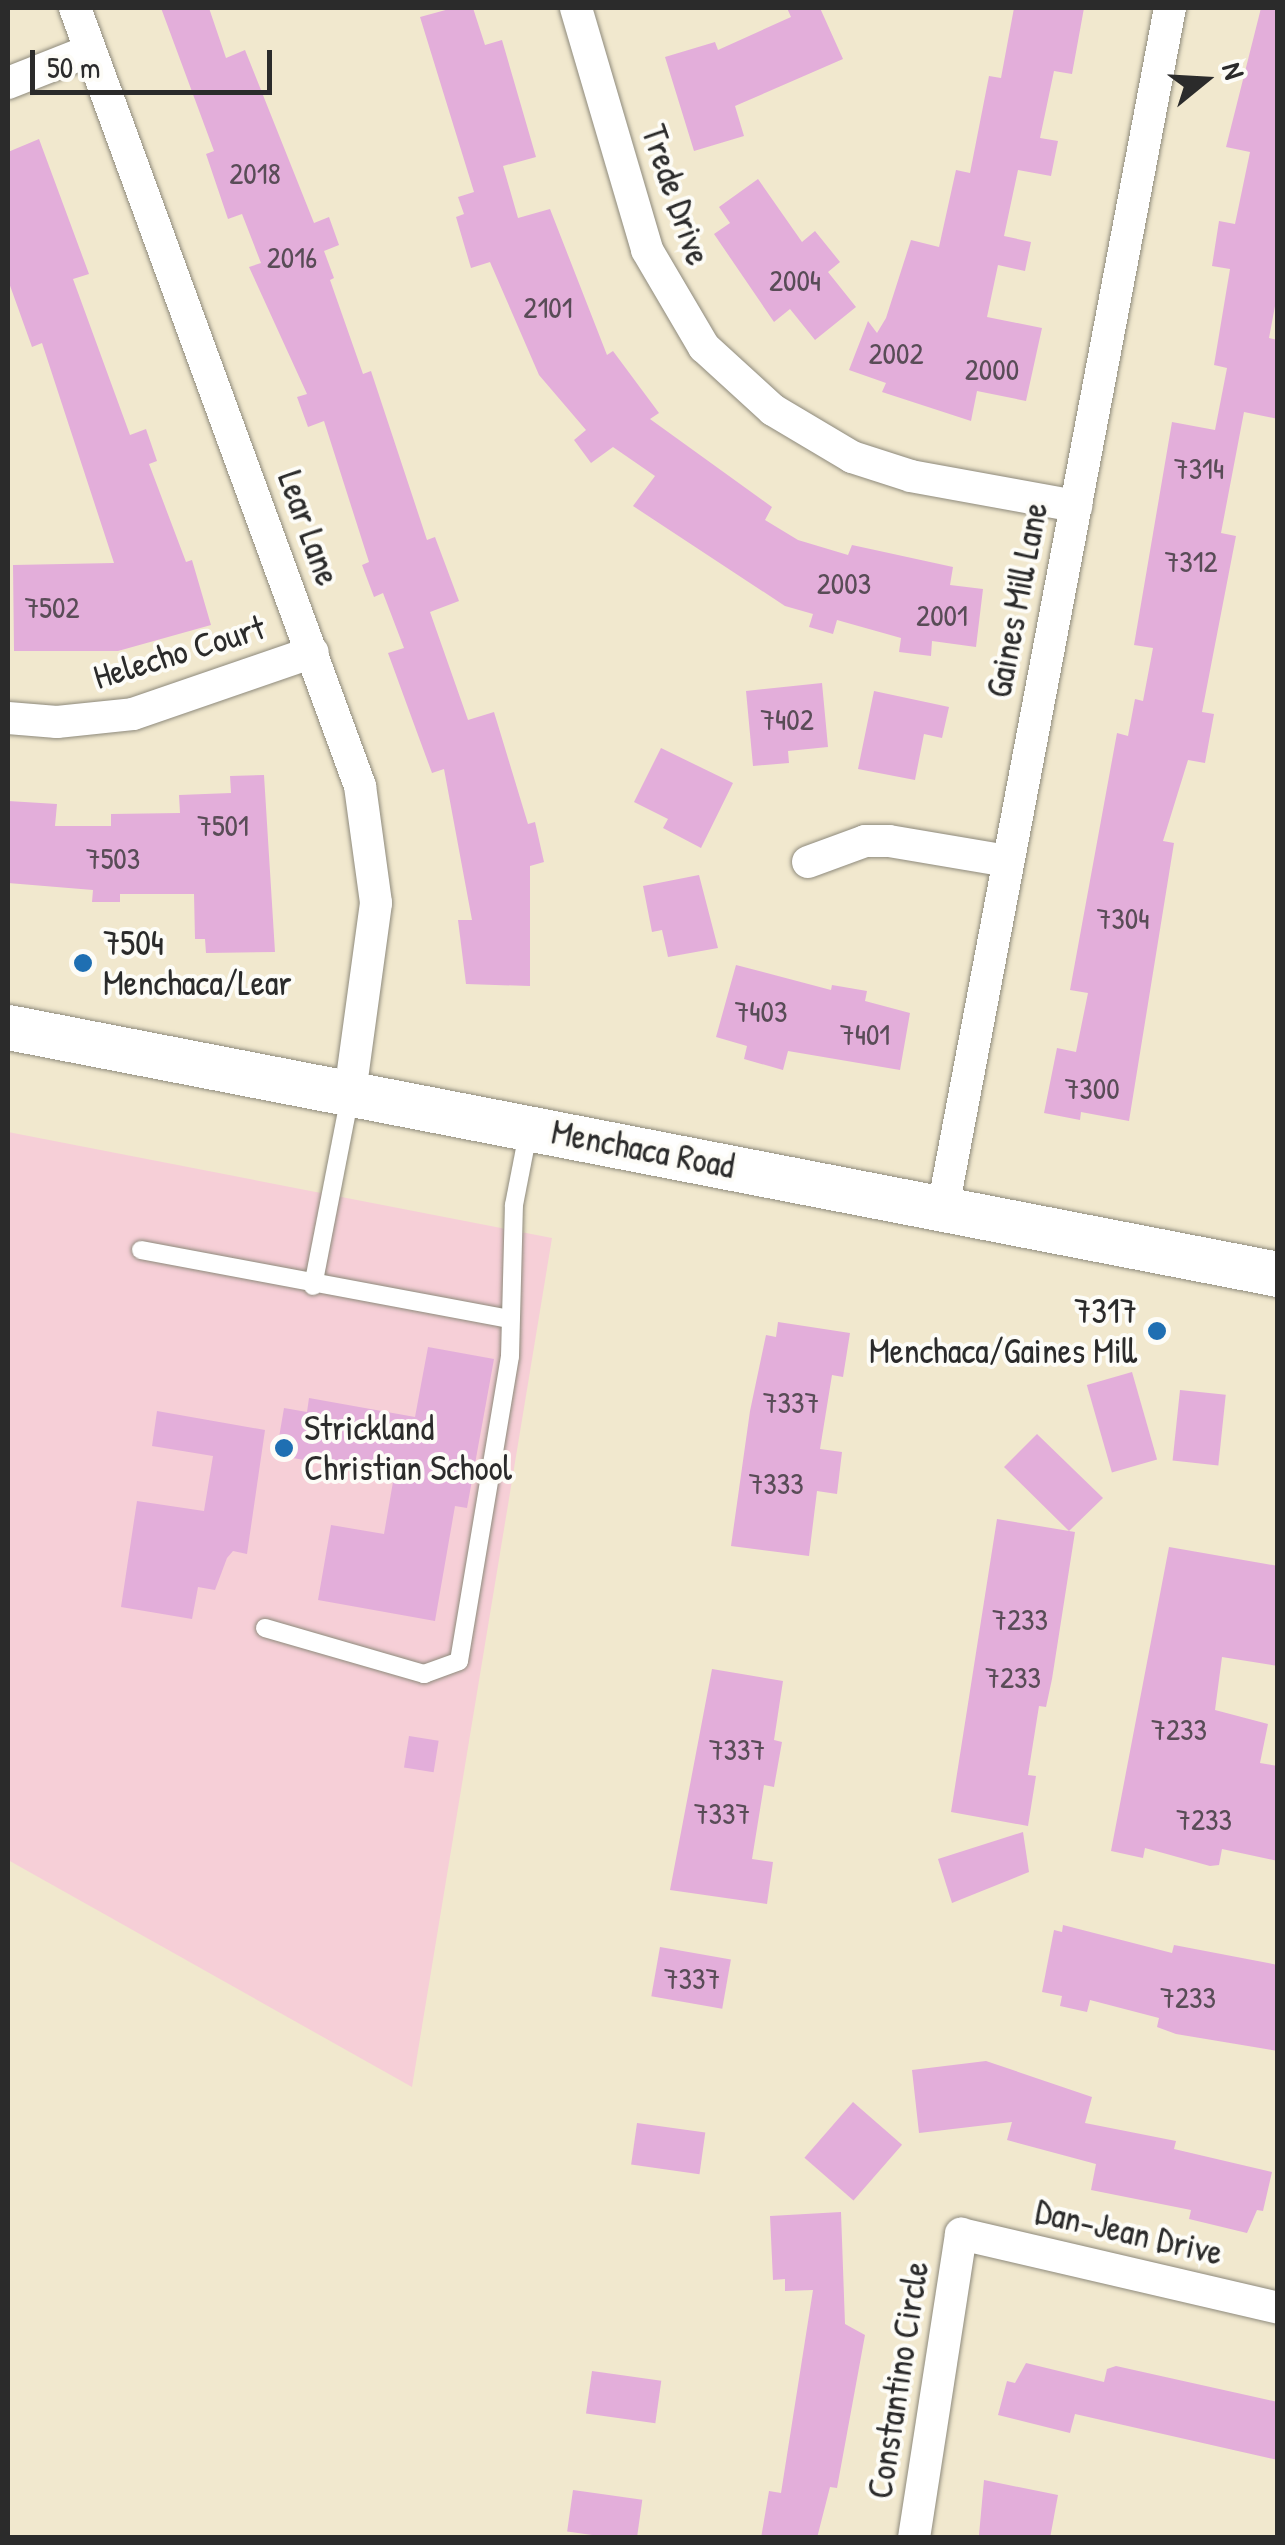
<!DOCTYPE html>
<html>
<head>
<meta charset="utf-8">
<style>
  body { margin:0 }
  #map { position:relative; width:1285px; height:2545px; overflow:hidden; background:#f1e8ce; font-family:"Patrick Hand",sans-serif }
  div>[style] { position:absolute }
  .built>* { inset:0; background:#f6cfd7 }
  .building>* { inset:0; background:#e3aeda; transform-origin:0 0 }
  .roads { filter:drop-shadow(0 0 2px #8e8a7c) drop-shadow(0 0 2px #8e8a7c) }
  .service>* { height:18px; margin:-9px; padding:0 9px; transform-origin:9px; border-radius:9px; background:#fff }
  .minor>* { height:32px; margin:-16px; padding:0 16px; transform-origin:16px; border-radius:16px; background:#fff }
  .secondary>* { height:45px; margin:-22.5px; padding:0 22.5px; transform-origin:22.5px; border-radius:22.5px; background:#fff }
  .dots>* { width:28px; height:28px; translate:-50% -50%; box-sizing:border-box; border:5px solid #fdfcf7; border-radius:50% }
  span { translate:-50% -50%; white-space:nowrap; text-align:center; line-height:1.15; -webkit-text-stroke:8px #fdfcf7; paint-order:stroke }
  .number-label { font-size:30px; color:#594c57 }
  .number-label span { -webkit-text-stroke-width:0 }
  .street-label { font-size:35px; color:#2b2b2b }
  .poi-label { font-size:35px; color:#2b2b2b }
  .left { translate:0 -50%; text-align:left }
  .right { translate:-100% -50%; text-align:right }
  .frame { position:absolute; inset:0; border:10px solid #2b2b2b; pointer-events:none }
  .north { position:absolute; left:1155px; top:30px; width:100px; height:100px; -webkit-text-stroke:8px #fdfcf7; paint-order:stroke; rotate:72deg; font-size:28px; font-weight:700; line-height:40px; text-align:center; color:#2b2b2b }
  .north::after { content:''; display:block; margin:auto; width:35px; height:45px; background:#2b2b2b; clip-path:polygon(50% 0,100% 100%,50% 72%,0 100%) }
  .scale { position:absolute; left:30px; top:50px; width:242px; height:45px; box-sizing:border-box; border:5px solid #2b2b2b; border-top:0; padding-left:12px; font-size:30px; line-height:35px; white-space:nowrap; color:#2b2b2b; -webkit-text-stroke:8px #fdfcf7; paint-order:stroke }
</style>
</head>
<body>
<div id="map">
  <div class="built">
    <i style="clip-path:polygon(8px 1132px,552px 1238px,412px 2087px,8px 1860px)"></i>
  </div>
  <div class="building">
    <i style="clip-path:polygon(161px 8px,209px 8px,226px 58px,245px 50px,314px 223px,329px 217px,339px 245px,324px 251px,334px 278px,330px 280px,363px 374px,371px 371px,427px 540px,435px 537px,459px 601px,430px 612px,468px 720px,494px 712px,528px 824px,535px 822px,544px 862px,530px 866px,530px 986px,466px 984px,458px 920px,472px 920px,444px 769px,432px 773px,411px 716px,388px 653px,404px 648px,383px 593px,374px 597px,362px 565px,369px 562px,324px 421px,308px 427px,297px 397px,307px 394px,249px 267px,261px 263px,242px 214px,228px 219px,206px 154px,214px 151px)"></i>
    <i style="clip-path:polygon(453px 8px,473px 8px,485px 45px,502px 40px,536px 157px,503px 166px,518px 218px,550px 209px,607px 355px,613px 351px,659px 413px,650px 419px,772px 507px,765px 520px,798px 540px,848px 555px,852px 545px,953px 567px,950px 585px,983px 589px,976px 647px,932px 641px,931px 656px,899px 652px,901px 638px,837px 620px,833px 634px,809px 627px,813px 614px,785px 606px,633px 506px,655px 476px,613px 447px,591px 463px,574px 440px,586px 430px,539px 375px,490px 262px,471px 268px,456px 217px,464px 214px,458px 197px,474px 192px,420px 17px)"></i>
    <i style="clip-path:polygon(787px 8px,820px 8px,843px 59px,735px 106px,744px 136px,694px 151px,665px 57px,715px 42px,718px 50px,791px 17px)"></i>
    <i style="clip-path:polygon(1014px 8px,1084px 8px,1072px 74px,1054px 71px,1040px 138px,1058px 141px,1051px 176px,1018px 170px,1004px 236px,1031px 242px,1025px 271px,998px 265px,987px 317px,1042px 328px,1026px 401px,977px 391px,971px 421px,882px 392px,886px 383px,849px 370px,868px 321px,877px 333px,886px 318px,911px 240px,939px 247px,956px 170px,970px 173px,989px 76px,1001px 78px)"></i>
    <i style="clip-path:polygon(1261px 8px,1278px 8px,1278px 290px,1269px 338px,1278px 340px,1278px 419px,1244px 412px,1221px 533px,1236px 536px,1202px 712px,1214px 714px,1205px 763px,1188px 760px,1163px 841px,1174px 843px,1129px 1121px,1081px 1112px,1080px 1120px,1044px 1113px,1057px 1048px,1076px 1052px,1088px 993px,1070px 990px,1117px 733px,1128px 736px,1135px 699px,1143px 701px,1153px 648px,1134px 645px,1172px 422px,1215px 430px,1227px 368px,1214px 365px,1230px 269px,1212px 266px,1219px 221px,1235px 224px,1250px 152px,1226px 147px)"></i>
    <i style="clip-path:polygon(39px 139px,89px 274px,73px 279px,130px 435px,146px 429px,157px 461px,149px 464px,186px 562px,192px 560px,211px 625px,118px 651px,14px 651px,13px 565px,114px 563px,42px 343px,32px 347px,8px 280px,8px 152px)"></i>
    <i style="clip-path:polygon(758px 179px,802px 242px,815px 231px,840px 262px,828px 272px,856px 307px,815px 340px,790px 309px,774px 322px,714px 234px,730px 223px,719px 207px)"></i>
    <i style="clip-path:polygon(822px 683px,828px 747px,788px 751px,789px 763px,753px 766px,746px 691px)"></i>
    <i style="clip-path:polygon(874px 691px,949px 707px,942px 738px,924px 734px,915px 780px,858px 769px)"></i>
    <i style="clip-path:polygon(661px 748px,733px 783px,701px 848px,663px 828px,668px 819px,634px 802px)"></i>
    <i style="clip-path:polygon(264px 775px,275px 952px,206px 953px,205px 939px,195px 939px,194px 894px,120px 894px,120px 902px,92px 902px,93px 890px,8px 883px,8px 801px,57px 804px,55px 826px,111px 826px,111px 814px,180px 813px,179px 795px,231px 793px,230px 776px)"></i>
    <i style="clip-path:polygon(699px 875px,718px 948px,668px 957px,662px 930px,652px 932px,643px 886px)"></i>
    <i style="clip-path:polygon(736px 965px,831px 990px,832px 985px,867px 991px,865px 1001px,910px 1013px,900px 1070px,788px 1051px,783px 1070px,744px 1059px,747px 1046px,716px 1037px)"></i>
    <i style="clip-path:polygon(778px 1322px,850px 1333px,843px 1377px,832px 1375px,820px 1449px,842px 1452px,837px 1494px,817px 1491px,809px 1556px,731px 1546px,750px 1411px,766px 1335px,776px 1337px)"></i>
    <i style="clip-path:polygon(428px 1347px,494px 1359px,467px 1508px,455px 1506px,435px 1621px,318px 1600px,331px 1525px,384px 1534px,394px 1476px,276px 1455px,284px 1408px,307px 1412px,309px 1398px,415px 1417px)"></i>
    <i style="left:1132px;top:1372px;width:91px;height:47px;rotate:74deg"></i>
    <i style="left:1180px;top:1390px;width:46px;height:71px;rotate:6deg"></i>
    <i style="clip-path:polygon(157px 1411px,265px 1430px,247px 1554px,233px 1551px,227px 1558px,215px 1590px,198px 1587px,192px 1619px,121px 1607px,137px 1501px,204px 1511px,213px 1456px,152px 1446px)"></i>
    <i style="clip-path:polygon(1037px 1434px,1103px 1498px,1069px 1531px,1075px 1532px,1052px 1679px,1046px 1707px,1039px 1706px,1028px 1775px,1036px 1776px,1028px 1826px,951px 1812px,997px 1519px,1069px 1531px,1004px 1467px)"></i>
    <i style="clip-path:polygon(1169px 1547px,1278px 1566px,1278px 1666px,1222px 1657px,1215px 1710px,1268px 1724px,1260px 1763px,1278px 1766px,1278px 1861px,1222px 1849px,1219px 1865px,1210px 1866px,1145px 1848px,1143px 1858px,1111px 1851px)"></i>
    <i style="clip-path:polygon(712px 1669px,783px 1681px,774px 1740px,782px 1742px,774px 1787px,764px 1785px,752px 1859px,773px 1862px,767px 1904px,670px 1890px)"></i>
    <i style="left:409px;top:1736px;width:30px;height:32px;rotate:9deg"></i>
    <i style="clip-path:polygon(1023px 1832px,1029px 1872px,952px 1903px,938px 1859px)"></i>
    <i style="clip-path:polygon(1063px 1925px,1172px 1953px,1174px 1945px,1278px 1965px,1278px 2051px,1176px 2034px,1157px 2027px,1159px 2018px,1090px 2000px,1087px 2012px,1060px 2006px,1062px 1996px,1042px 1992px,1054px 1930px,1062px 1932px)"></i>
    <i style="left:660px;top:1947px;width:72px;height:50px;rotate:10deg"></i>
    <i style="clip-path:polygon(986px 2061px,1092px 2097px,1085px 2123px,1176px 2141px,1174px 2149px,1272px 2172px,1263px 2211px,1257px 2210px,1247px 2233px,1189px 2219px,1191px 2210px,1091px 2190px,1096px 2164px,1007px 2140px,1012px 2122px,919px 2133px,912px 2070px)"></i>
    <i style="left:853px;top:2102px;width:65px;height:74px;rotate:41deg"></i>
    <i style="left:637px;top:2123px;width:69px;height:42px;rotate:8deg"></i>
    <i style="clip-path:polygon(841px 2212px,845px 2324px,865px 2335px,837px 2488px,830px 2487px,817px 2538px,761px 2538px,769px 2491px,781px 2493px,813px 2290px,785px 2291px,785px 2279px,773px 2280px,770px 2216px)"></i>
    <i style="clip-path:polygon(1026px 2363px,1104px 2382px,1107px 2369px,1116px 2366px,1278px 2402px,1278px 2460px,1075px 2414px,1070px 2433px,998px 2415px,1007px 2381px,1015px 2383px)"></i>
    <i style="left:592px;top:2371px;width:70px;height:43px;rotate:8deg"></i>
    <i style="clip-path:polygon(984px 2480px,1058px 2495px,1050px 2538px,979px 2535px)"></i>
    <i style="left:573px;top:2490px;width:70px;height:42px;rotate:8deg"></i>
  </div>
  <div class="roads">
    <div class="service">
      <i style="left:141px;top:1250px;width:376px;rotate:10.6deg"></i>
      <i style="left:313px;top:1286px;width:195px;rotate:-79deg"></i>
      <i style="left:265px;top:1628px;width:166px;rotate:16.1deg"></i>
      <i style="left:424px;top:1674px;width:37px;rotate:-20deg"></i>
      <i style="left:459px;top:1661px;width:309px;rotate:-80.5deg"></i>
      <i style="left:510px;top:1356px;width:151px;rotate:-88.5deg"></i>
      <i style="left:514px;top:1205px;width:78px;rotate:-79deg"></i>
    </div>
    <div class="minor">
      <i style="left:75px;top:8px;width:829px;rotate:69.88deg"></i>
      <i style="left:360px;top:786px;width:118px;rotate:82.2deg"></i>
      <i style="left:376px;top:903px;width:191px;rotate:97.8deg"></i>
      <i style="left:576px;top:8px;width:252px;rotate:73.6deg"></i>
      <i style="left:647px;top:250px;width:113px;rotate:59.6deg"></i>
      <i style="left:704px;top:347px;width:93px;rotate:42.4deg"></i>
      <i style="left:773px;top:410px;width:92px;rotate:30.7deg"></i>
      <i style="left:852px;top:457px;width:62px;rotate:17.9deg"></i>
      <i style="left:911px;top:476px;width:168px;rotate:10.3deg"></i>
      <i style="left:8px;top:83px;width:87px;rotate:-21.6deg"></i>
      <i style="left:8px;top:718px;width:49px;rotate:4.7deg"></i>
      <i style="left:57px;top:722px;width:76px;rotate:-6deg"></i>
      <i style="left:133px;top:714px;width:190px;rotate:-19deg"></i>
      <i style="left:808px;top:862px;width:61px;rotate:-20.2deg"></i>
      <i style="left:865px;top:841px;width:24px"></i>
      <i style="left:889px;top:841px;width:120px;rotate:9.6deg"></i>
      <i style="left:943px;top:1208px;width:1221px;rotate:-79.29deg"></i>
      <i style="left:914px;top:2538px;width:308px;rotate:-81.2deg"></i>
      <i style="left:961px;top:2234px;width:326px;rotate:13.1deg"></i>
    </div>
    <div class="secondary">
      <i style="left:8px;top:1027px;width:1294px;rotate:11.01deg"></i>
    </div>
  </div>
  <div class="dots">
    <i style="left:83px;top:963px;background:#1f6fb2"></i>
    <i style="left:1157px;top:1331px;background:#1f6fb2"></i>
    <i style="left:284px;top:1448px;background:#1f6fb2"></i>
  </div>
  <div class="number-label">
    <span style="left:255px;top:173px">2018</span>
    <span style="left:292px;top:257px">2016</span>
    <span style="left:795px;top:280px">2004</span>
    <span style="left:548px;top:307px">2101</span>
    <span style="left:896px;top:353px">2002</span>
    <span style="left:992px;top:369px">2000</span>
    <span style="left:1199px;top:468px">7314</span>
    <span style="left:1191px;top:561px">7312</span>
    <span style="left:844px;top:583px">2003</span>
    <span style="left:52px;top:607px">7502</span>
    <span style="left:942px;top:615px">2001</span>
    <span style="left:787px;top:719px">7402</span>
    <span style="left:223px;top:825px">7501</span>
    <span style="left:113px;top:858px">7503</span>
    <span style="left:1123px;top:918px">7304</span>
    <span style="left:761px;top:1011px">7403</span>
    <span style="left:865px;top:1034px">7401</span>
    <span style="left:1092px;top:1088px">7300</span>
    <span style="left:791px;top:1402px">7337</span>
    <span style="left:776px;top:1483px">7333</span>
    <span style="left:1020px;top:1619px">7233</span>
    <span style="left:1013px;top:1677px">7233</span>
    <span style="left:1179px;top:1729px">7233</span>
    <span style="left:737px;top:1749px">7337</span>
    <span style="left:722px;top:1813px">7337</span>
    <span style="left:1204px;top:1819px">7233</span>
    <span style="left:692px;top:1978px">7337</span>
    <span style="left:1188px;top:1997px">7233</span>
  </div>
  <div class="street-label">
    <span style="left:676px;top:195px;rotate:71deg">Trede Drive</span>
    <span style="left:309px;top:528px;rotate:70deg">Lear Lane</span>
    <span style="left:1017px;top:600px;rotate:-79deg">Gaines Mill Lane</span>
    <span style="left:179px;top:652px;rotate:-17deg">Helecho Court</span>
    <span style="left:643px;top:1149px;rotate:11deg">Menchaca Road</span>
    <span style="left:1129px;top:2232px;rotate:13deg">Dan-Jean Drive</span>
    <span style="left:898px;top:2380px;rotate:-81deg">Constantino Circle</span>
  </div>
  <div class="poi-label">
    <span class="left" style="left:103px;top:963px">7504<br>Menchaca/Lear</span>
    <span class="right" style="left:1137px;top:1331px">7317<br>Menchaca/Gaines Mill</span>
    <span class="left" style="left:304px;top:1448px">Strickland<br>Christian School</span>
  </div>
  <div class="frame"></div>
  <div class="north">N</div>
  <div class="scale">50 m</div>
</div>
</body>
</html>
